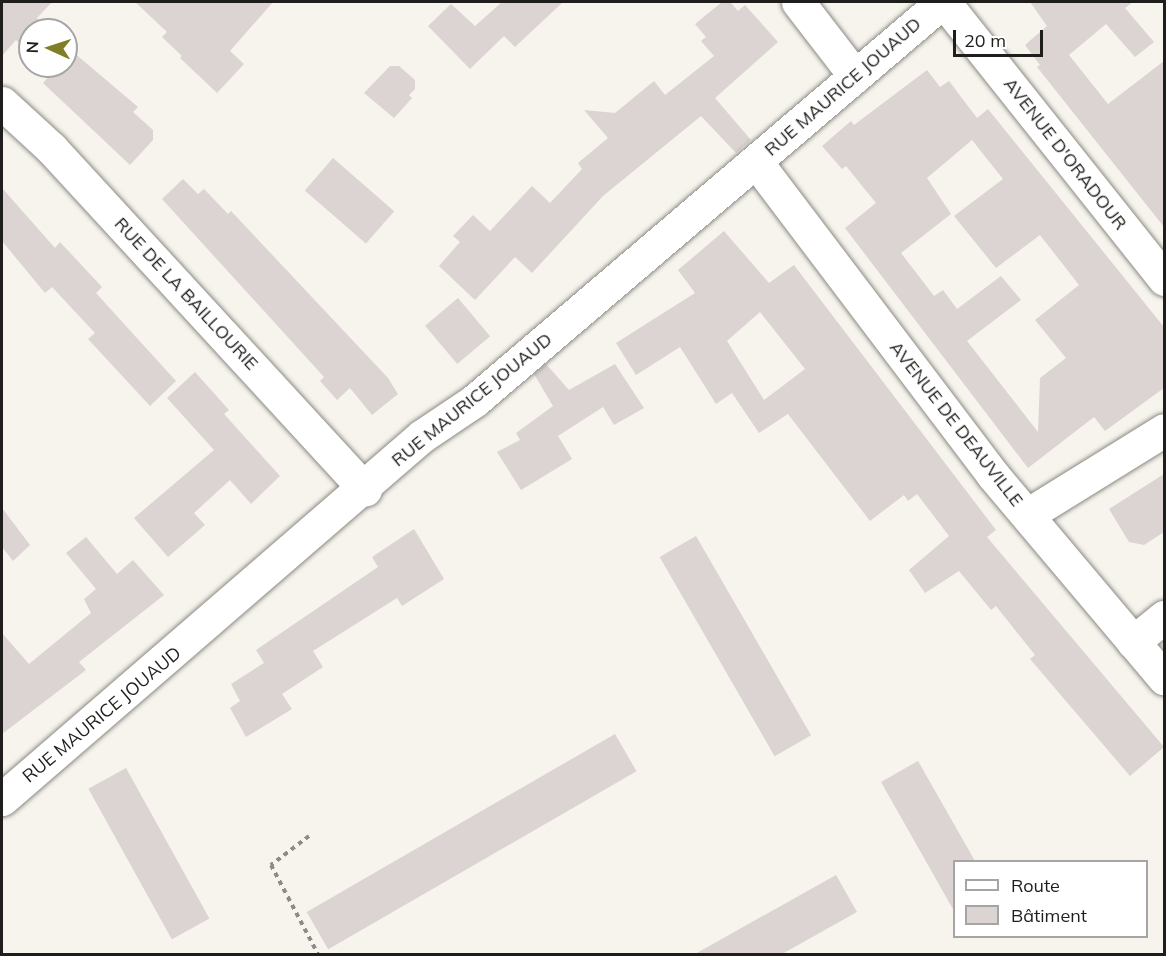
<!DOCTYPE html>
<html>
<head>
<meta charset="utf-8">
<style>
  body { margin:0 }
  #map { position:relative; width:1166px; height:956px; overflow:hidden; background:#f6f4ed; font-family:Mulish,sans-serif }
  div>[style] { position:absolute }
  .building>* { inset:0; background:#dcd3d3; transform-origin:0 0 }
  .path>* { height:4px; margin-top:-2px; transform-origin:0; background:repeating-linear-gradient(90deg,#8d8b87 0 4.5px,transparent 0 9px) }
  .roads { filter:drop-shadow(0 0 2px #8b8a83) drop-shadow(0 0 2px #8b8a83) }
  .street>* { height:33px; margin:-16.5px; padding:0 16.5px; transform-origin:16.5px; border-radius:16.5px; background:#fff }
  span { translate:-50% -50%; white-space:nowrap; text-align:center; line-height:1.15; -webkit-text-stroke:5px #fff; paint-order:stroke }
  .street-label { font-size:18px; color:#1f1e1c }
  .frame { position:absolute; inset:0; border:3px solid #1f1e1c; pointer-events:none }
  .legend { position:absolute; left:953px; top:860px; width:195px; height:78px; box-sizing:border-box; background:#fff; border:2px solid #a5a5a4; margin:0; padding:8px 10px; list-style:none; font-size:18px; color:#1f1e1c }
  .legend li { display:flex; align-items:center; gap:12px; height:30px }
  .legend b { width:30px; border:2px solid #a5a5a4 }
  .north { position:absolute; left:18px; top:18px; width:60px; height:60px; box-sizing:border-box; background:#fff; border:2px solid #a5a5a4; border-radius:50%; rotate:273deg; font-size:16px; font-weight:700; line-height:24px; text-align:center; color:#1f1e1c }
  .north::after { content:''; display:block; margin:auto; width:21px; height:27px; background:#7f7f28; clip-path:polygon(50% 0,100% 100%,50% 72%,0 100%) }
  .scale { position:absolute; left:953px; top:30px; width:90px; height:27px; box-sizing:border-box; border:3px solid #1f1e1c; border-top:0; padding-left:8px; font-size:18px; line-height:21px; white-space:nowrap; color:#1f1e1c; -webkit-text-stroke:4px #fff; paint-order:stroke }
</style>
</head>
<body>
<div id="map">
  <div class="building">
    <i style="clip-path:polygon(2px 2px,52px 2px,37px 18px,49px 30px,30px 30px,30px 54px,16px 40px,2px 56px)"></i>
    <i style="clip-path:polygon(135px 2px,273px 2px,230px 51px,244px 64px,217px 93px,180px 58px,182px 56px,162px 37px,167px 32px)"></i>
    <i style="clip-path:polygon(502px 2px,563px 2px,515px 47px,504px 36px,470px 69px,428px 26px,451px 4px,475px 26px)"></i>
    <i style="clip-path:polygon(722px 2px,730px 2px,738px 11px,745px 5px,778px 42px,715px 98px,751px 140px,736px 153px,701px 116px,603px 196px,532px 273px,515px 257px,475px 300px,439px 266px,460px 242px,453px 236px,473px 215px,490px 231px,532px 186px,550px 203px,582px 169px,578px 163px,608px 138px,584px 110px,615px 113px,654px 81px,665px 95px,714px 56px,701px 41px,706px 37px,695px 24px)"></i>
    <i style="clip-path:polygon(1030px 2px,1133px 2px,1125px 8px,1154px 42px,1135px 57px,1106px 24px,1069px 55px,1108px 104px,1164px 61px,1164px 227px,1037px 67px,1040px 65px,1025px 45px,1047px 26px)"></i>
    <i style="clip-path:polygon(66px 46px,138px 107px,133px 112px,153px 130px,153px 140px,130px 165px,43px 83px,51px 74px,43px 66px,66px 66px)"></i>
    <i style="clip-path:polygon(390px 66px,399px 66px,415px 80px,415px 89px,409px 95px,412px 98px,394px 118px,364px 93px)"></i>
    <i style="clip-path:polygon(evenodd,927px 70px,940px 87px,949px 81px,977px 118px,988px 109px,1164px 327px,1164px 388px,1105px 431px,1094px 417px,1028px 468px,845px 228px,876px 203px,846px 166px,842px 169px,822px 146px,851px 121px,854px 125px,927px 70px,972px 140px,1003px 179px,954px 216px,996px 268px,1040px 235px,1079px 285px,1035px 320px,1066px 358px,1040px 378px,1038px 432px,967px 341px,1021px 300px,1001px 276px,957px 309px,943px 290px,934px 296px,901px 253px,951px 214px,927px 178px,972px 140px)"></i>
    <i style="left:333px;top:158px;width:81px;height:43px;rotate:41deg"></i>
    <i style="clip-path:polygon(183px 179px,198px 194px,204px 189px,228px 214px,231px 211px,388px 378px,398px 394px,372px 415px,350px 388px,337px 400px,320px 381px,324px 377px,162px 199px)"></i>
    <i style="clip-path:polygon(2px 188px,55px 248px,60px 242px,102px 287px,96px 293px,176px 381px,150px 406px,88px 339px,95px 333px,52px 287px,45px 293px,2px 241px)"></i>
    <i style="clip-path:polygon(evenodd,724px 231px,769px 283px,794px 265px,996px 530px,987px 537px,1164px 747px,1130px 776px,1030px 659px,1035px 655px,996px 606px,991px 610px,959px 571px,925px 593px,909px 570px,949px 536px,917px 494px,908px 501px,904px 495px,870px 521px,788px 414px,759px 433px,732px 393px,716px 404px,680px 347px,636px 375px,616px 343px,695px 293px,678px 270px,724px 231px,760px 312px,805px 369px,764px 400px,727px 341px,760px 312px)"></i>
    <i style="left:458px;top:298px;width:50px;height:43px;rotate:50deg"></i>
    <i style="clip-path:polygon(546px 364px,569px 390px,615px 364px,644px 408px,614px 425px,603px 407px,558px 436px,572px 459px,521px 490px,497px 452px,520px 440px,516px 433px,553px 406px,534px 374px)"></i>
    <i style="clip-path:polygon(195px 372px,229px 410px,224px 414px,280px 476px,251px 504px,230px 480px,194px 513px,205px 525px,168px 557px,134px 518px,214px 450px,167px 398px)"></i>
    <i style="clip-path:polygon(1164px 474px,1164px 532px,1144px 545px,1129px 542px,1109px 509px)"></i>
    <i style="clip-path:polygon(2px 508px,30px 545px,13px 561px,2px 547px)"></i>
    <i style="clip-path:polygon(414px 529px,444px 579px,402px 606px,397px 598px,313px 651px,323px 667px,282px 694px,292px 709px,246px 737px,230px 708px,240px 701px,231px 684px,264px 663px,256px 650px,378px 567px,372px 557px)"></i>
    <i style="left:696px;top:536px;width:230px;height:42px;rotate:60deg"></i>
    <i style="clip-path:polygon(86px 537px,117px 574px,133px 560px,164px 595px,79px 662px,86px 670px,2px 734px,2px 633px,29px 664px,91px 613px,84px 599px,96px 589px,66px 553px)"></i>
    <i style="left:615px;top:734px;width:43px;height:356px;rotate:60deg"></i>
    <i style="clip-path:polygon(918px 761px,975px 861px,954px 861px,954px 911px,881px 782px)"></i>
    <i style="left:126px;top:768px;width:172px;height:43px;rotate:61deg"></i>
    <i style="clip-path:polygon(836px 875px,857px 912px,782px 954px,695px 954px)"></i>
  </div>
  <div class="path">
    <i style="left:309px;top:836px;width:48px;rotate:142.7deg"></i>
    <i style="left:271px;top:865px;width:101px;rotate:62.2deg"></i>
  </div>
  <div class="roads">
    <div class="street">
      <i style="left:798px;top:2px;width:93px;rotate:52.4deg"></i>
      <i style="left:944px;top:2px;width:354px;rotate:51.5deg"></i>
      <i style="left:2px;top:103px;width:67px;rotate:42.6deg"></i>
      <i style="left:51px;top:148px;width:464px;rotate:47.4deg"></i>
      <i style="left:757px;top:163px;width:390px;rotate:52.9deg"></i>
      <i style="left:992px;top:474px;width:267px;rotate:49.9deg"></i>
      <i style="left:1027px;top:515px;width:161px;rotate:-31.8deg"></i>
      <i style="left:1133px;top:642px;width:40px;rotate:-39deg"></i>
      <i style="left:2px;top:799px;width:555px;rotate:-40.84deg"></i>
      <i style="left:422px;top:436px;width:63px;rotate:-33.9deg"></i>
      <i style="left:474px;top:401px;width:615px;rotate:-40.45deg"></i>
    </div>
  </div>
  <div class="street-label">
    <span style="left:843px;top:87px;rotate:-41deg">RUE MAURICE JOUAUD</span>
    <span style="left:1065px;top:154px;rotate:52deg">AVENUE D'ORADOUR</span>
    <span style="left:186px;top:294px;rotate:47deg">RUE DE LA BAILLOURIE</span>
    <span style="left:472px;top:400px;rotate:-39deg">RUE MAURICE JOUAUD</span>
    <span style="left:956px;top:424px;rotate:52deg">AVENUE DE DEAUVILLE</span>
    <span style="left:102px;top:715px;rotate:-40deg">RUE MAURICE JOUAUD</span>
  </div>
  <div class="frame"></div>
  <ul class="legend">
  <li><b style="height:8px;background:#fff"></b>Route</li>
  <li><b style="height:16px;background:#dcd3d3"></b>Bâtiment</li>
  </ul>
  <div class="north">N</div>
  <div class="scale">20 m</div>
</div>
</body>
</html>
